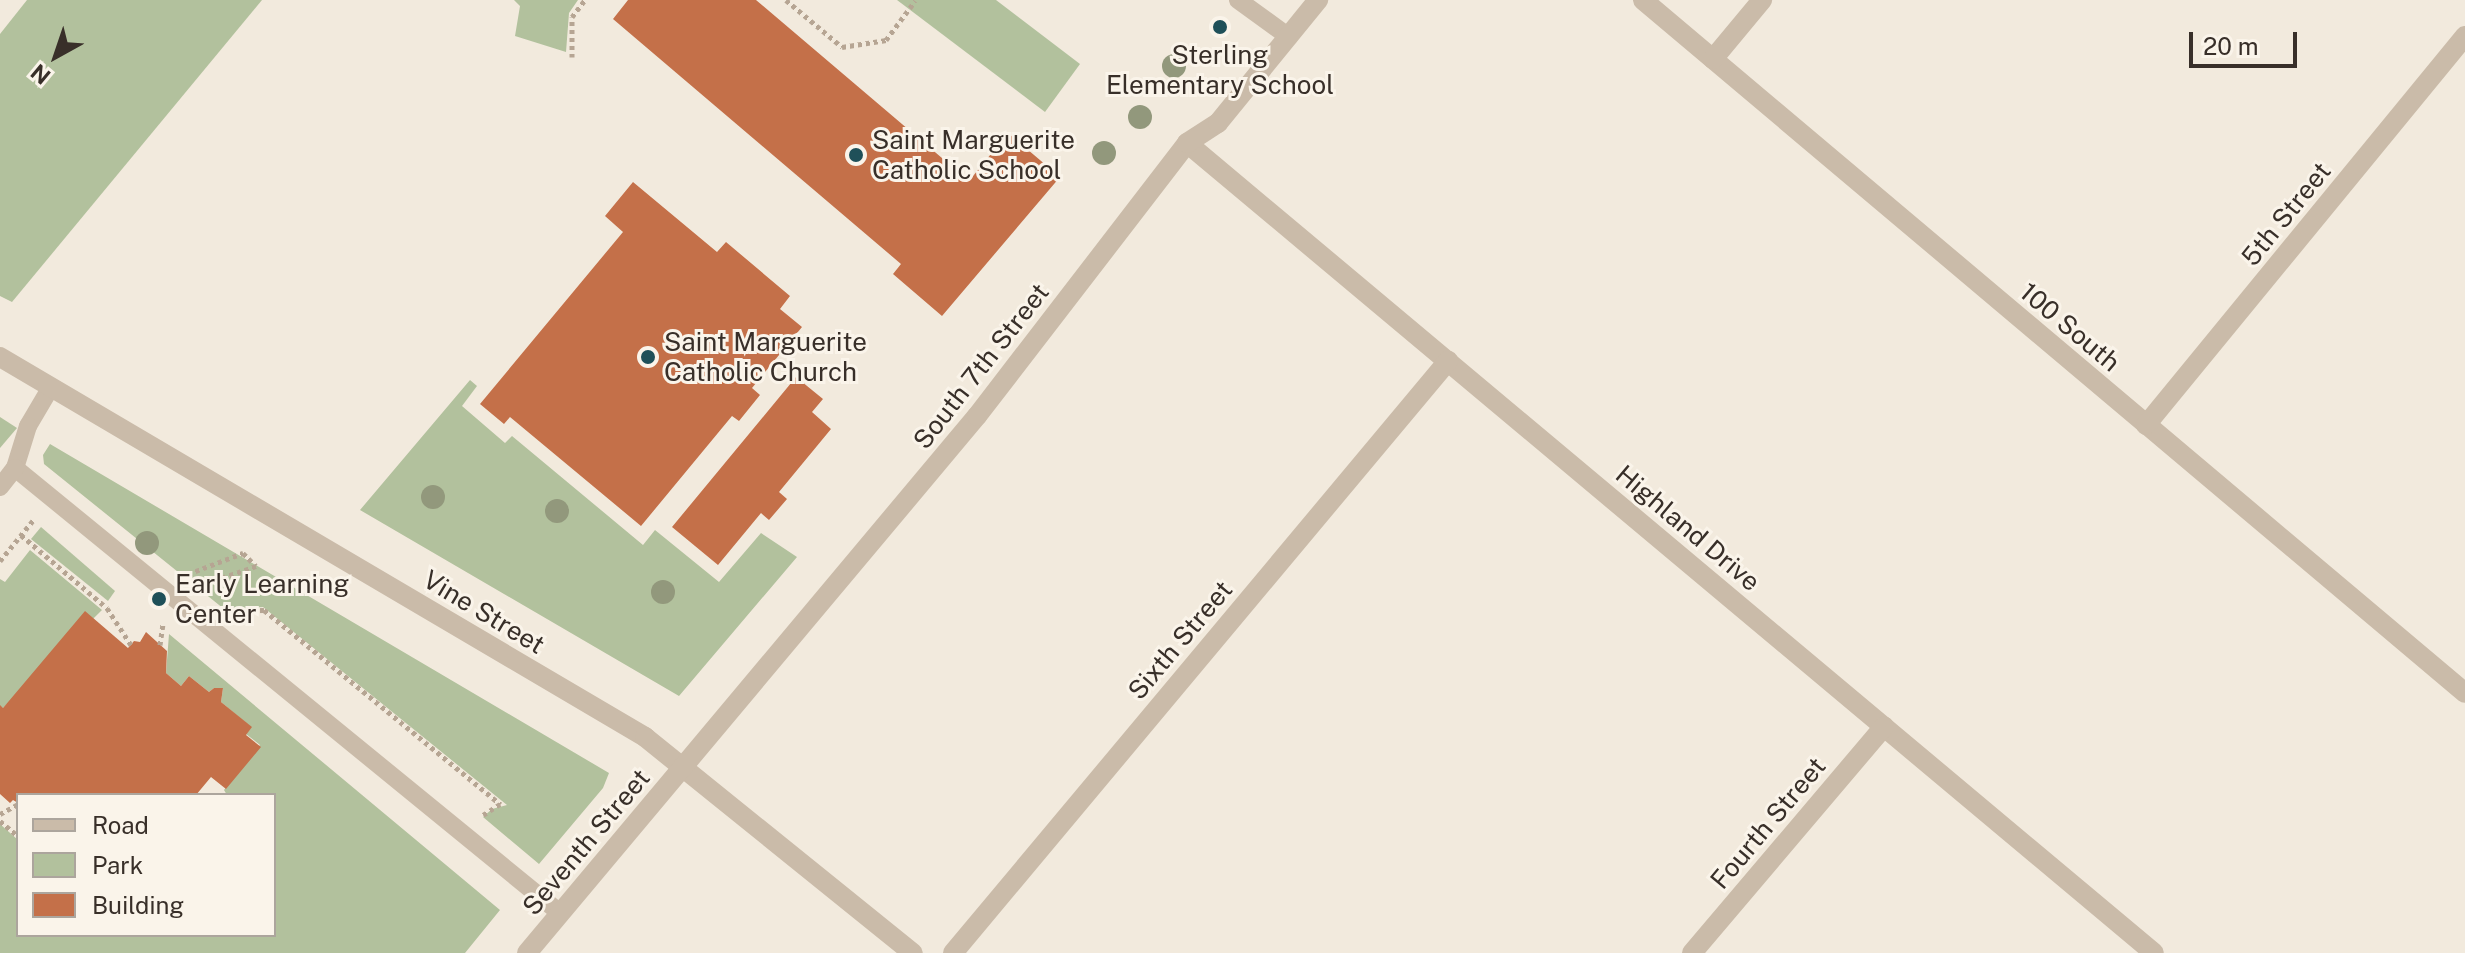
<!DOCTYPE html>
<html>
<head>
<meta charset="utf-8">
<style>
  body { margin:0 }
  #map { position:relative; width:2465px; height:953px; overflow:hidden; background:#f2eadd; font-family:"Public Sans",sans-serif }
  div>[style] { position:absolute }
  .green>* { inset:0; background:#b2c19d }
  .building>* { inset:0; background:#c47049 }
  .path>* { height:5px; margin-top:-2.5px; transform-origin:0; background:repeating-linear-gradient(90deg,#b6a593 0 4px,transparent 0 8px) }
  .service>* { height:18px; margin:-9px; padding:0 9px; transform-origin:9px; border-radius:9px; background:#cabba9 }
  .minor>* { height:20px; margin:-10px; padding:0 10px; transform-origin:10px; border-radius:10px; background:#cabba9 }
  .tertiary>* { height:20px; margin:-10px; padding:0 10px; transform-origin:10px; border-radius:10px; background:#cabba9 }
  .trees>* { width:24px; height:24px; margin:-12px; border-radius:50%; background:#92987c }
  .dots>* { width:22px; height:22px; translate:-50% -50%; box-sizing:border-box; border:4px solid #faf4ea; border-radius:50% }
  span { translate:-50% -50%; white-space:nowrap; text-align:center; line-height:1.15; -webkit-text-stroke:6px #faf4ea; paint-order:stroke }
  .poi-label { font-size:26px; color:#382f29 }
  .left { translate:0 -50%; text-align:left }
  .street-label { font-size:26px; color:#382f29 }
  .legend { position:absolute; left:16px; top:793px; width:260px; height:144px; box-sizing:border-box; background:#faf4ea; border:2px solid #aca59d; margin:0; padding:10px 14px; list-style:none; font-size:24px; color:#382f29 }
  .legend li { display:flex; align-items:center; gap:16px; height:40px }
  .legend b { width:40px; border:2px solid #aca59d }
  .north { position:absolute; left:16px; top:16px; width:80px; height:80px; -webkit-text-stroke:6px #faf4ea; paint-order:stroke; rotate:220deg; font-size:22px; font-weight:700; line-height:32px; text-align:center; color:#382f29 }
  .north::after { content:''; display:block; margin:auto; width:28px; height:36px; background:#382f29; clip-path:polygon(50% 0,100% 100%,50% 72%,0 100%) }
  .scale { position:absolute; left:2189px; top:32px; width:108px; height:36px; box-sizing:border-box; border:4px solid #382f29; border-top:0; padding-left:10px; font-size:24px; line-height:28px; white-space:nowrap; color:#382f29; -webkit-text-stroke:6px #faf4ea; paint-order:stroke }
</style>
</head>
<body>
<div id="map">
  <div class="green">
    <i style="clip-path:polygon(27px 0,262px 0,12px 302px,0 296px,0 34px)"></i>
    <i style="clip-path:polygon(514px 0,578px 0,569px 13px,566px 52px,515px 36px,520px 6px)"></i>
    <i style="clip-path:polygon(897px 0,996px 0,1080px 64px,1045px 112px)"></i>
    <i style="clip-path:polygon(470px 380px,477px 386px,462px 406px,505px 443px,512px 436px,643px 545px,655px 530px,719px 582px,761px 533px,797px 557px,679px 696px,360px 510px)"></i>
    <i style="clip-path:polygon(0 417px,17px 428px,0 448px)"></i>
    <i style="clip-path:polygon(50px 444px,609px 773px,603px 788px,539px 864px,483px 817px,492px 809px,507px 805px,263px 607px,224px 609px,44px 464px,43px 455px)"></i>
    <i style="clip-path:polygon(41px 527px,115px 591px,108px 601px,31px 539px)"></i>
    <i style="clip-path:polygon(30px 550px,102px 610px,3px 708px,0 707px,0 579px,5px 582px)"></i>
    <i style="clip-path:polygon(169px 634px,500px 910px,465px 953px,0 953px,0 824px,18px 840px,18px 935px,274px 935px,274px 795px,227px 795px,224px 790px,260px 745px,246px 734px,251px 727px,221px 702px,223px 688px,214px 688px,209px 692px,189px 676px,181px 686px,166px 673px)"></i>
  </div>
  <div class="building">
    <i style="clip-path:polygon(628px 0,756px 0,969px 181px,1008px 133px,1060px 177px,942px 316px,893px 274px,901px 264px,613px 19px)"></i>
    <i style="clip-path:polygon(633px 182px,717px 252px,726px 242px,790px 296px,780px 309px,802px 327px,752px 388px,760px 395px,739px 421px,732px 416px,641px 526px,510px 417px,504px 424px,480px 404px,623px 232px,605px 216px)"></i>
    <i style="clip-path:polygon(796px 377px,823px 399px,812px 412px,831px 429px,779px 492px,787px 499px,769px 520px,761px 513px,718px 565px,672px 527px)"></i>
    <i style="clip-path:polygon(85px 611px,128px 648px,134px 641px,140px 642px,146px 632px,167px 651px,166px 673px,181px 686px,189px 676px,209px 692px,214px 688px,223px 688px,221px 702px,252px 727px,246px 735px,261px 747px,226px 789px,211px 777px,196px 795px,18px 795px,18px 803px,13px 800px,10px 803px,0 794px,0 705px,3px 708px)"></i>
  </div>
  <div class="path">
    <i style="left:786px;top:0;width:73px;rotate:40deg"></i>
    <i style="left:842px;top:47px;width:45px;rotate:-9deg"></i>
    <i style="left:886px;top:40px;width:49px;rotate:-53.4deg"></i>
    <i style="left:572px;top:57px;width:40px;rotate:-90deg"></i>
    <i style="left:572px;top:17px;width:21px;rotate:-53deg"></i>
    <i style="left:21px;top:535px;width:113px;rotate:40.3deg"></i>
    <i style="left:107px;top:608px;width:44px;rotate:57deg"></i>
    <i style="left:0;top:561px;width:55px;rotate:-50.9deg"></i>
    <i style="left:188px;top:574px;width:59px;rotate:-20.9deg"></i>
    <i style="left:243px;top:553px;width:18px;rotate:45deg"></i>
    <i style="left:256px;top:566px;width:58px;rotate:160.9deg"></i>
    <i style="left:236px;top:611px;width:28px;rotate:-2deg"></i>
    <i style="left:264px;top:610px;width:306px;rotate:39.4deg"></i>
    <i style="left:500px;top:804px;width:20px;rotate:147deg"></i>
    <i style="left:160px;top:645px;width:21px;rotate:-82deg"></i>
    <i style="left:0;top:814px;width:21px;rotate:-29deg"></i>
    <i style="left:0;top:821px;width:23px;rotate:40deg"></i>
  </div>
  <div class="service">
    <i style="left:1238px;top:0;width:63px;rotate:36deg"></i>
    <i style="left:51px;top:387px;width:45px;rotate:120.5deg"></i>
    <i style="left:28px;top:426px;width:44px;rotate:107.2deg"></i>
    <i style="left:15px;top:468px;width:704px;rotate:39.23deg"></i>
    <i style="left:0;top:487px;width:24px;rotate:-52deg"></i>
  </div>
  <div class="minor">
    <i style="left:1643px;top:0;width:1075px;rotate:40.13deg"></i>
    <i style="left:1713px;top:59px;width:77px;rotate:-50.3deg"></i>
    <i style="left:1187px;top:143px;width:1261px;rotate:39.95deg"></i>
    <i style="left:2146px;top:425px;width:503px;rotate:-50.65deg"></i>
    <i style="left:953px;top:953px;width:772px;rotate:-50.1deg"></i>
    <i style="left:1692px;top:953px;width:297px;rotate:-49.7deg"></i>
  </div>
  <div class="tertiary">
    <i style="left:0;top:357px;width:749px;rotate:30.5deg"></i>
    <i style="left:645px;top:737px;width:344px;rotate:38.9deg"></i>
    <i style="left:527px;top:953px;width:701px;rotate:-50.04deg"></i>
    <i style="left:977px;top:416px;width:344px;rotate:-52.4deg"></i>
    <i style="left:1187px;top:143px;width:37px;rotate:-33deg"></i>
    <i style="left:1218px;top:123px;width:159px;rotate:-50.9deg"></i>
  </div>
  <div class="trees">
    <i style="left:1174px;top:66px"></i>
    <i style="left:1140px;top:117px"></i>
    <i style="left:1104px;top:153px"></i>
    <i style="left:433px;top:497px"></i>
    <i style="left:557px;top:511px"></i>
    <i style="left:147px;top:543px"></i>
    <i style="left:663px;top:592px"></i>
  </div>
  <div class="dots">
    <i style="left:1220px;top:27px;background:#1f5059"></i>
    <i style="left:856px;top:155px;background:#1f5059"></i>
    <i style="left:648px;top:357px;background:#1f5059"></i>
    <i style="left:159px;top:599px;background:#1f5059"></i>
  </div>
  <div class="poi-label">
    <span style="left:1220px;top:70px">Sterling<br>Elementary School</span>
    <span class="left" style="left:872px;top:155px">Saint Marguerite<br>Catholic School</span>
    <span class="left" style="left:664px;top:357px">Saint Marguerite<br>Catholic Church</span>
    <span class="left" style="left:175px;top:599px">Early Learning<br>Center</span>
  </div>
  <div class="street-label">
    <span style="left:2286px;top:214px;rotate:-51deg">5th Street</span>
    <span style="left:2070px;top:327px;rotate:40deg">100 South</span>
    <span style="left:981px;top:366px;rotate:-52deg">South 7th Street</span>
    <span style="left:1688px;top:528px;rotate:40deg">Highland Drive</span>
    <span style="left:484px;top:612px;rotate:31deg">Vine Street</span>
    <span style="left:1180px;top:640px;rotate:-50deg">Sixth Street</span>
    <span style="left:1768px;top:823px;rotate:-50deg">Fourth Street</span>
    <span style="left:586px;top:842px;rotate:-50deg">Seventh Street</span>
  </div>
  <ul class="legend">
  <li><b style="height:10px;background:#cabba9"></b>Road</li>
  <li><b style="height:22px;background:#b2c19d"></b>Park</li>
  <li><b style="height:22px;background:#c47049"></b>Building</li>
  </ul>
  <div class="north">N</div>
  <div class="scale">20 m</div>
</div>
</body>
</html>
